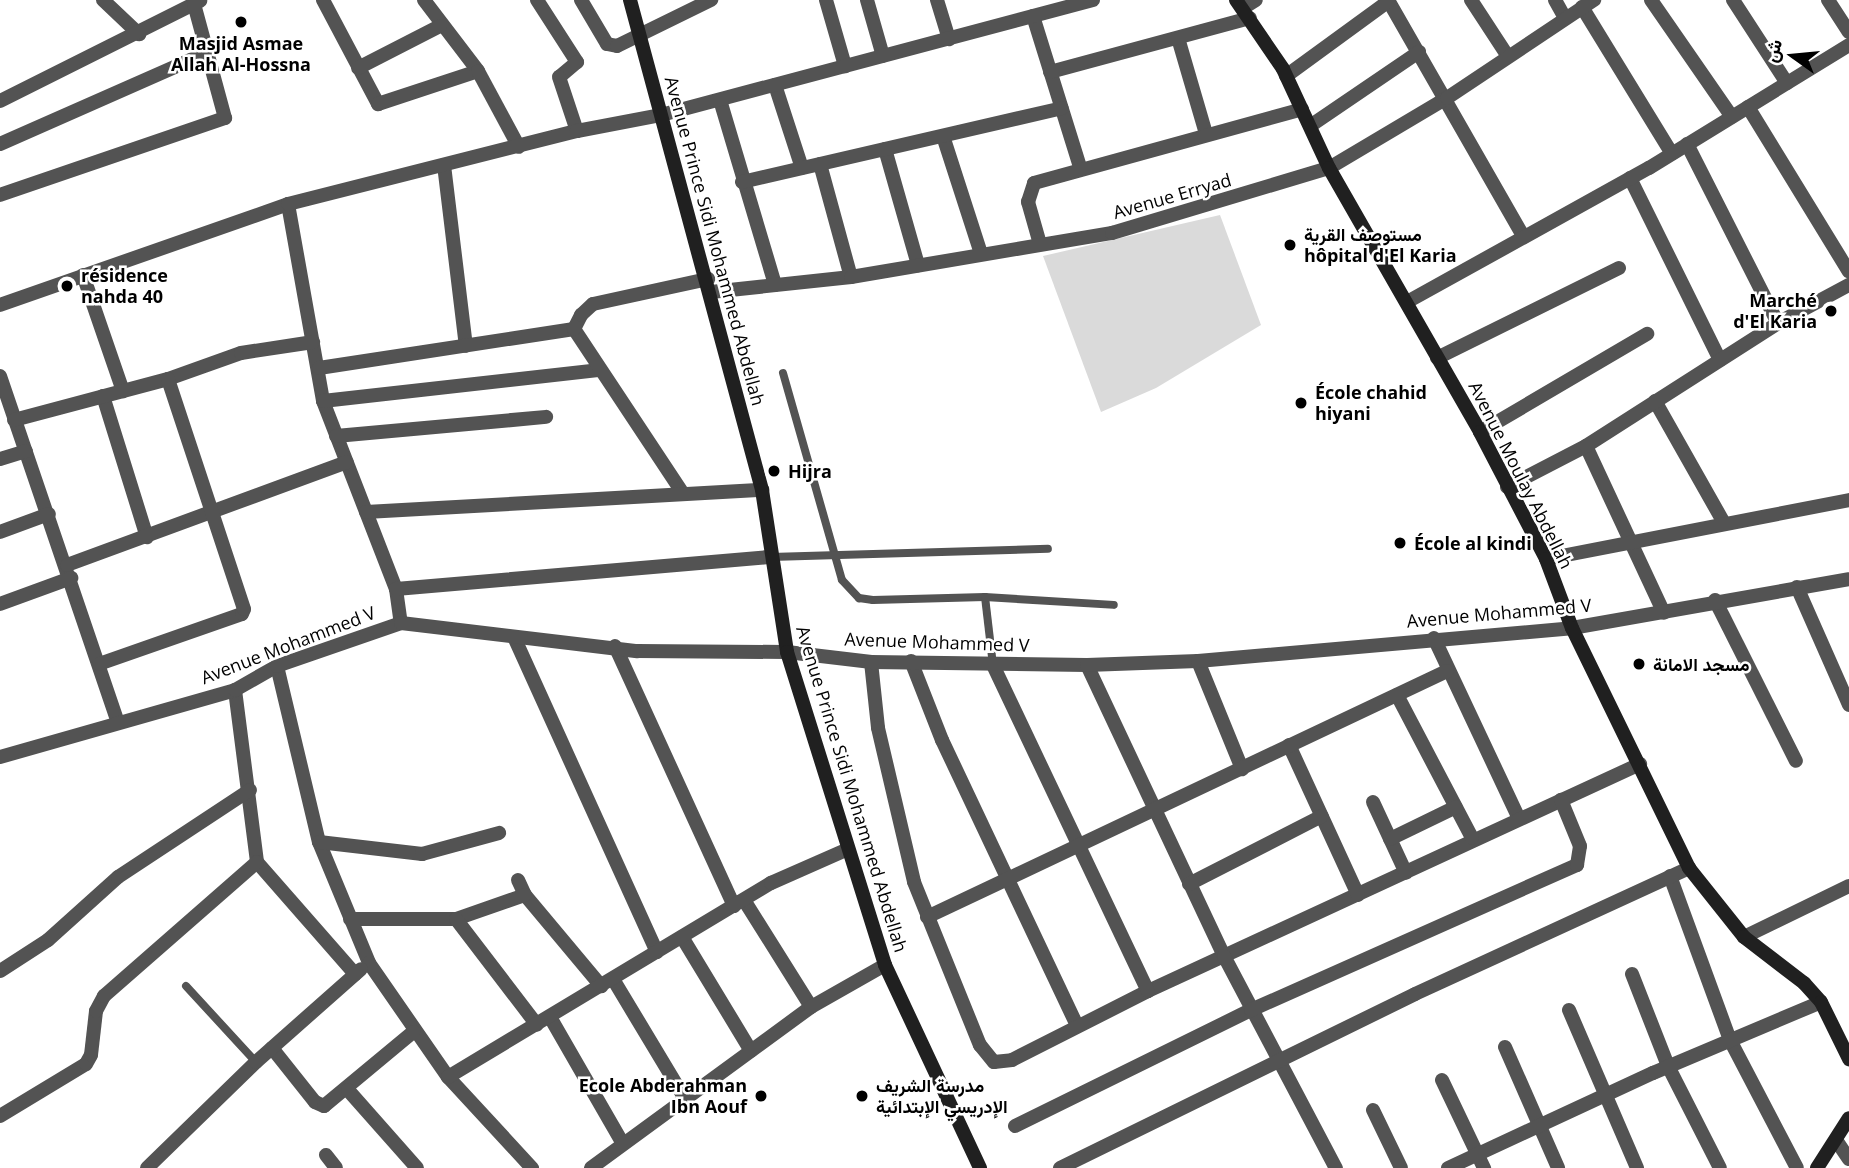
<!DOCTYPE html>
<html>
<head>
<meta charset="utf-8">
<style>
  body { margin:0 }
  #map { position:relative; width:1849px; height:1168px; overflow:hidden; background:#fff; font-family:"Open Sans",Vazirmatn,sans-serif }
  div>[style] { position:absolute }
  .green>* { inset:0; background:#dadada }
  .lane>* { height:8px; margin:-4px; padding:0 4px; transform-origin:4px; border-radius:4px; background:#535353 }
  .street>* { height:14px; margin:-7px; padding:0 7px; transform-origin:7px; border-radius:7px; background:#535353 }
  .secondary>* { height:14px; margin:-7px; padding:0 7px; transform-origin:7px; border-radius:7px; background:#202020 }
  .dots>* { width:19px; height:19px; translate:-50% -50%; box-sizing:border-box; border:4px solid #fff; border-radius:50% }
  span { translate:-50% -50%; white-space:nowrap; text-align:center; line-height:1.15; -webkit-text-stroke:5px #fff; paint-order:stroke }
  .poi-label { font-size:18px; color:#000; font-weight:700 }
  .left { translate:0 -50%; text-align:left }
  .right { translate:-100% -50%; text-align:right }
  .street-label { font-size:18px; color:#000 }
  .north { position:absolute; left:1758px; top:21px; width:70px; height:70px; -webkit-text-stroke:5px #fff; paint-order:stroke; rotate:285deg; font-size:19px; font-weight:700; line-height:28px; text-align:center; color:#000 }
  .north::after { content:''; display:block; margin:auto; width:24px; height:32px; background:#000; clip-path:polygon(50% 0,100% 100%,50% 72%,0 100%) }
</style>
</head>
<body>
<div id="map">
  <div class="green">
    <i style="clip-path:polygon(1220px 215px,1261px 325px,1156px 388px,1101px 412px,1043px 256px)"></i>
  </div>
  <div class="lane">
    <i style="left:783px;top:373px;width:215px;rotate:74.1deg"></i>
    <i style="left:842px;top:580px;width:25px;rotate:47deg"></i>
    <i style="left:859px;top:598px;width:14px;rotate:8deg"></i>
    <i style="left:873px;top:600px;width:112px;rotate:-1.5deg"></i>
    <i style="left:985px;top:597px;width:68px;rotate:83.3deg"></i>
    <i style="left:771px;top:557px;width:277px;rotate:-1.7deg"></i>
    <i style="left:985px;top:597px;width:129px;rotate:3.5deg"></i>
    <i style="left:186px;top:986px;width:103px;rotate:47.4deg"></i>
  </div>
  <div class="street">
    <i style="left:103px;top:0;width:50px;rotate:43.4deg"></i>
    <i style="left:323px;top:0;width:118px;rotate:62.1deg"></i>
    <i style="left:378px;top:104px;width:105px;rotate:-18.3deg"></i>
    <i style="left:424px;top:0;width:89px;rotate:52.7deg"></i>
    <i style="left:478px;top:71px;width:86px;rotate:61.7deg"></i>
    <i style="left:537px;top:0;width:74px;rotate:57.2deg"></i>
    <i style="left:577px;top:62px;width:23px;rotate:140deg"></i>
    <i style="left:559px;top:77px;width:57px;rotate:71.6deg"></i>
    <i style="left:581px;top:0;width:51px;rotate:59.4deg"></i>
    <i style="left:607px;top:44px;width:10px;rotate:11deg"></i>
    <i style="left:617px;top:46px;width:105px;rotate:-26.1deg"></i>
    <i style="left:826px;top:0;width:69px;rotate:73.9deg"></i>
    <i style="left:867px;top:0;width:58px;rotate:74.1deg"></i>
    <i style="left:937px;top:0;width:41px;rotate:72.9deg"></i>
    <i style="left:1388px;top:0;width:273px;rotate:60.2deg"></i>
    <i style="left:1471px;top:0;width:66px;rotate:56.8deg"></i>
    <i style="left:1555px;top:0;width:21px;rotate:61deg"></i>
    <i style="left:1651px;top:0;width:142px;rotate:55.3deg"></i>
    <i style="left:1733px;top:0;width:99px;rotate:57deg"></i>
    <i style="left:1828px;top:0;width:38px;rotate:57deg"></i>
    <i style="left:1582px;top:7px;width:172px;rotate:58.5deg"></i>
    <i style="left:1243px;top:8px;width:15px;rotate:-32deg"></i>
    <i style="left:1033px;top:16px;width:158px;rotate:72.7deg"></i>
    <i style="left:1178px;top:38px;width:100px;rotate:73.7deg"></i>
    <i style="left:358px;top:68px;width:92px;rotate:-27.1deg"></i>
    <i style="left:1050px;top:72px;width:207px;rotate:-15.1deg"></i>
    <i style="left:1286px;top:76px;width:127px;rotate:-36.1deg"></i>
    <i style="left:775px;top:85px;width:87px;rotate:72deg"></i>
    <i style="left:720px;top:100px;width:193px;rotate:73.4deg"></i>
    <i style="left:0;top:101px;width:224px;rotate:-26.6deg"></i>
    <i style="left:1748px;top:107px;width:193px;rotate:58.5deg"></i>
    <i style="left:1310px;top:126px;width:132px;rotate:-34.2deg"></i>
    <i style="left:943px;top:136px;width:124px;rotate:72.1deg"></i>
    <i style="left:0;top:144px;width:228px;rotate:-23.8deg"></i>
    <i style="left:1687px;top:144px;width:201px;rotate:63.1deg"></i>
    <i style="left:885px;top:149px;width:121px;rotate:74.1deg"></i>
    <i style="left:820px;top:164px;width:117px;rotate:74.7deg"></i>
    <i style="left:444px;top:165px;width:182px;rotate:83.1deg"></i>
    <i style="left:1630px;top:178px;width:203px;rotate:63.7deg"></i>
    <i style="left:742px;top:182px;width:328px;rotate:-13deg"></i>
    <i style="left:0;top:195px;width:238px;rotate:-18.9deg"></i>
    <i style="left:225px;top:118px;width:118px;rotate:-105.2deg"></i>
    <i style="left:288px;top:204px;width:200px;rotate:79.9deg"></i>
    <i style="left:323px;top:401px;width:202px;rotate:68.8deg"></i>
    <i style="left:396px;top:589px;width:34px;rotate:82deg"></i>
    <i style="left:1040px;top:244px;width:44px;rotate:-105.9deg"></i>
    <i style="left:1028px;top:202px;width:20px;rotate:-72deg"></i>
    <i style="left:1034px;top:183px;width:278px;rotate:-15.4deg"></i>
    <i style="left:83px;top:275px;width:123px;rotate:71deg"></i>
    <i style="left:711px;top:292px;width:141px;rotate:-6.1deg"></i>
    <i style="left:851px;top:277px;width:265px;rotate:-9.6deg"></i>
    <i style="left:1112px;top:233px;width:227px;rotate:-16.7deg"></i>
    <i style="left:1329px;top:168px;width:137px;rotate:-30.7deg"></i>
    <i style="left:1447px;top:98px;width:177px;rotate:-33.7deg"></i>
    <i style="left:1407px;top:302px;width:277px;rotate:-29deg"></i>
    <i style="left:1649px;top:168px;width:235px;rotate:-31.6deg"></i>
    <i style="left:0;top:305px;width:305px;rotate:-19.3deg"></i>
    <i style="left:288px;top:204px;width:298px;rotate:-14.2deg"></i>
    <i style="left:577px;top:131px;width:86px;rotate:-10.8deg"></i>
    <i style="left:661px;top:115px;width:447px;rotate:-14.9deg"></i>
    <i style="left:1437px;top:358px;width:203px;rotate:-26.3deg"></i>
    <i style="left:319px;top:368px;width:258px;rotate:-8.7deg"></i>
    <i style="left:0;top:376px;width:363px;rotate:71.2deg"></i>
    <i style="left:103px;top:396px;width:148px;rotate:72.7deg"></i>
    <i style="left:323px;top:401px;width:279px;rotate:-6.4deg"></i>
    <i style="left:1655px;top:401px;width:138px;rotate:60.5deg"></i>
    <i style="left:14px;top:420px;width:159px;rotate:-14.9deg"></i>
    <i style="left:168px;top:379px;width:77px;rotate:-19.6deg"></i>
    <i style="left:241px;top:353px;width:73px;rotate:-8.7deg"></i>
    <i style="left:1480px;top:432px;width:194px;rotate:-30.4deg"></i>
    <i style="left:336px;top:436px;width:211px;rotate:-5.2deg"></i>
    <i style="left:1586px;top:446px;width:184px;rotate:65deg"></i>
    <i style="left:0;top:459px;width:27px;rotate:-17deg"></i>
    <i style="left:1507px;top:487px;width:89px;rotate:-27.4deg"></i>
    <i style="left:1586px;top:446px;width:228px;rotate:-32.6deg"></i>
    <i style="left:1778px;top:323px;width:81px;rotate:-28.2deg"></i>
    <i style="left:682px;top:492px;width:196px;rotate:-123.5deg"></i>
    <i style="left:574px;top:329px;width:16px;rotate:-63deg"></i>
    <i style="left:581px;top:315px;width:16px;rotate:-43deg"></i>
    <i style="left:593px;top:304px;width:118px;rotate:-12.3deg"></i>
    <i style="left:366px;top:512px;width:397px;rotate:-3.2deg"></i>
    <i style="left:0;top:532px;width:52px;rotate:-20.2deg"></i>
    <i style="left:1546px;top:559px;width:309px;rotate:-11deg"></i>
    <i style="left:67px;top:565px;width:298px;rotate:-20.2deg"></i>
    <i style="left:1797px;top:587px;width:129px;rotate:66.2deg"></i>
    <i style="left:396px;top:589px;width:374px;rotate:-4.9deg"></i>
    <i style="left:1715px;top:600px;width:180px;rotate:63.3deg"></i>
    <i style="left:0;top:604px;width:76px;rotate:-20.1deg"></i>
    <i style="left:514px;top:637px;width:346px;rotate:65.6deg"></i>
    <i style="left:1434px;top:638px;width:200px;rotate:64.8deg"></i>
    <i style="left:615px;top:646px;width:286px;rotate:65.4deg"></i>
    <i style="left:911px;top:661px;width:85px;rotate:68.6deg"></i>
    <i style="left:942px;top:740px;width:315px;rotate:64.7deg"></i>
    <i style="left:1198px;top:661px;width:117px;rotate:67.8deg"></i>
    <i style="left:871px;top:662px;width:66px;rotate:83.9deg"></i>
    <i style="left:878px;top:728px;width:158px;rotate:76.8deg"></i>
    <i style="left:914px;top:882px;width:176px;rotate:68deg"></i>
    <i style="left:980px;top:1045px;width:22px;rotate:51deg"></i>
    <i style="left:994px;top:1062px;width:18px;rotate:-6deg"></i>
    <i style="left:1012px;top:1060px;width:153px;rotate:-26.9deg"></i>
    <i style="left:1148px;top:991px;width:542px;rotate:-24.77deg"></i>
    <i style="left:99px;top:664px;width:151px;rotate:-19.3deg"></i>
    <i style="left:242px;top:614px;width:5px;rotate:-68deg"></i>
    <i style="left:244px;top:609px;width:242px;rotate:-108.3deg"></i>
    <i style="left:993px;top:665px;width:361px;rotate:64.6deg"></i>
    <i style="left:1087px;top:665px;width:322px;rotate:64.8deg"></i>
    <i style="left:1224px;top:956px;width:240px;rotate:62.2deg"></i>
    <i style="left:277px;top:666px;width:181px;rotate:76.6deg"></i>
    <i style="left:319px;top:842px;width:131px;rotate:67.5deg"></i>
    <i style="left:369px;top:963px;width:139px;rotate:55.3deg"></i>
    <i style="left:448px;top:1077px;width:124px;rotate:47.3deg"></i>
    <i style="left:235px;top:690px;width:173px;rotate:82.7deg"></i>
    <i style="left:257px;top:862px;width:149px;rotate:48.8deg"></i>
    <i style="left:1397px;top:695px;width:161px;rotate:62.3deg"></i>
    <i style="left:1289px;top:745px;width:165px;rotate:65.3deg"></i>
    <i style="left:0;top:757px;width:244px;rotate:-15.9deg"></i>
    <i style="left:235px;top:690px;width:48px;rotate:-29.7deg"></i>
    <i style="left:277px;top:666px;width:131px;rotate:-19.1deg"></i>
    <i style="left:401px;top:623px;width:238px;rotate:6.8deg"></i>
    <i style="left:637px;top:651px;width:150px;rotate:0.4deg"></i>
    <i style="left:787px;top:652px;width:85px;rotate:6.8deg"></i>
    <i style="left:871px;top:662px;width:216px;rotate:0.8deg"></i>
    <i style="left:1087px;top:665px;width:111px;rotate:-2.1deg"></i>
    <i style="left:1198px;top:661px;width:375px;rotate:-5deg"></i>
    <i style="left:1572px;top:628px;width:281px;rotate:-10deg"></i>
    <i style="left:1373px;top:802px;width:78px;rotate:65.1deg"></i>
    <i style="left:1390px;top:839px;width:73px;rotate:-25.9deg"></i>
    <i style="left:319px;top:842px;width:104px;rotate:6.6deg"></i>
    <i style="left:422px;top:854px;width:80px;rotate:-15.3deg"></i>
    <i style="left:1670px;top:876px;width:175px;rotate:69.9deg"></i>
    <i style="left:1730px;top:1040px;width:144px;rotate:62.4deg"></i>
    <i style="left:518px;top:880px;width:17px;rotate:65deg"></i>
    <i style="left:525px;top:895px;width:119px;rotate:50.1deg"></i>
    <i style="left:1189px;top:884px;width:149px;rotate:-27.1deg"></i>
    <i style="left:744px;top:900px;width:126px;rotate:57.9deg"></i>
    <i style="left:927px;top:917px;width:575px;rotate:-25.32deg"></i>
    <i style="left:350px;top:919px;width:106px"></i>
    <i style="left:456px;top:919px;width:73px;rotate:-19.2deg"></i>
    <i style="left:456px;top:919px;width:133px;rotate:52.6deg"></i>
    <i style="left:682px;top:937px;width:133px;rotate:58.8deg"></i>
    <i style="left:1744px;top:937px;width:117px;rotate:-25.9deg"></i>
    <i style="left:0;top:971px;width:57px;rotate:-32.9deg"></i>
    <i style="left:48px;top:940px;width:94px;rotate:-42deg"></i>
    <i style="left:118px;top:877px;width:158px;rotate:-33.4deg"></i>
    <i style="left:1632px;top:974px;width:99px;rotate:68.6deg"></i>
    <i style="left:1668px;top:1066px;width:114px;rotate:63deg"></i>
    <i style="left:613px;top:979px;width:140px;rotate:59deg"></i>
    <i style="left:1569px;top:1010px;width:172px;rotate:66.7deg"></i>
    <i style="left:550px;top:1017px;width:146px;rotate:60.1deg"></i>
    <i style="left:1505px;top:1047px;width:132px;rotate:66.3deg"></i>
    <i style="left:272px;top:1048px;width:69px;rotate:51.5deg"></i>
    <i style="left:315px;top:1102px;width:10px;rotate:24deg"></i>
    <i style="left:324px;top:1106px;width:116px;rotate:-39.7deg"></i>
    <i style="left:448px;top:1077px;width:377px;rotate:-31deg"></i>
    <i style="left:771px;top:883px;width:84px;rotate:-23.8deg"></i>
    <i style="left:1442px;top:1080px;width:98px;rotate:64.5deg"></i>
    <i style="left:348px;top:1090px;width:104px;rotate:48.5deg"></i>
    <i style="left:1373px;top:1110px;width:64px;rotate:64.2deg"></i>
    <i style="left:0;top:1116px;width:100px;rotate:-31.2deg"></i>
    <i style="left:86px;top:1064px;width:10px;rotate:-61deg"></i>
    <i style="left:91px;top:1055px;width:44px;rotate:-83.5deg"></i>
    <i style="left:96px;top:1011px;width:17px;rotate:-62deg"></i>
    <i style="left:104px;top:996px;width:203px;rotate:-41.2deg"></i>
    <i style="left:1015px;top:1126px;width:263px;rotate:-26.2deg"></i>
    <i style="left:1251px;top:1010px;width:357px;rotate:-24deg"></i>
    <i style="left:1577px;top:865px;width:19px;rotate:-81deg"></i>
    <i style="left:1580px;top:846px;width:50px;rotate:-112.4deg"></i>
    <i style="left:1836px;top:1140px;width:23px;rotate:56deg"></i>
    <i style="left:326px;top:1155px;width:16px;rotate:52deg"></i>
    <i style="left:147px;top:1168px;width:152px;rotate:-44.2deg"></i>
    <i style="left:256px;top:1062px;width:140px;rotate:-41.5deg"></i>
    <i style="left:591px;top:1168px;width:273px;rotate:-36.2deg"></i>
    <i style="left:811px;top:1007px;width:85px;rotate:-29.6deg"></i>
    <i style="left:1060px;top:1168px;width:395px;rotate:-26.1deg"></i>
    <i style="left:1415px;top:994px;width:302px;rotate:-24.7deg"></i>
    <i style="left:1448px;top:1168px;width:226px;rotate:-24.9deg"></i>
    <i style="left:1653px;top:1073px;width:182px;rotate:-22.9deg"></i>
  </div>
  <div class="secondary">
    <i style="left:630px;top:0;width:507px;rotate:74.92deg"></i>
    <i style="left:762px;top:490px;width:164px;rotate:81.2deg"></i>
    <i style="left:787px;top:652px;width:328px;rotate:72.6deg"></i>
    <i style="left:885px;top:965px;width:224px;rotate:64.9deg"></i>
    <i style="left:1236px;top:0;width:83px;rotate:55.7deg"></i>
    <i style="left:1283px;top:69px;width:109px;rotate:65.1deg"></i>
    <i style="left:1329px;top:168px;width:304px;rotate:60.2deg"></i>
    <i style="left:1480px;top:432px;width:143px;rotate:62.5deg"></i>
    <i style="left:1546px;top:559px;width:74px;rotate:69.4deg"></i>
    <i style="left:1572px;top:628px;width:267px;rotate:64deg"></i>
    <i style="left:1689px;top:868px;width:88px;rotate:51.4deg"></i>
    <i style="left:1744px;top:937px;width:76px;rotate:37.5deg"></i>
    <i style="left:1804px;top:983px;width:25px;rotate:48deg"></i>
    <i style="left:1821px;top:1002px;width:64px;rotate:63.8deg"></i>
    <i style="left:1817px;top:1168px;width:59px;rotate:-57.4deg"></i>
  </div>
  <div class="dots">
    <i style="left:241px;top:22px;background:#000"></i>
    <i style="left:1290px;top:245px;background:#000"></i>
    <i style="left:67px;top:286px;background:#000"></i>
    <i style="left:1831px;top:311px;background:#000"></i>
    <i style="left:1301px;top:403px;background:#000"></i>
    <i style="left:774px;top:471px;background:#000"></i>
    <i style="left:1400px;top:543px;background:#000"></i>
    <i style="left:1639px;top:664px;background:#000"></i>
    <i style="left:761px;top:1096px;background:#000"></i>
    <i style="left:862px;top:1096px;background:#000"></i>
  </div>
  <div class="poi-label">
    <span style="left:241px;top:54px">Masjid Asmae<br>Allah Al-Hossna</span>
    <span class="left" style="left:1304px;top:245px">مستوصف القرية<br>hôpital d'El Karia</span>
    <span class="left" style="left:81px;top:286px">résidence<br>nahda 40</span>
    <span class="right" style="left:1817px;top:311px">Marché<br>d'El Karia</span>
    <span class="left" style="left:1315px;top:403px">École chahid<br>hiyani</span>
    <span class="left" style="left:788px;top:471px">Hijra</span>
    <span class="left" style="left:1414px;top:543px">École al kindi</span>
    <span class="left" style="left:1653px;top:664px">مسجد الامانة</span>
    <span class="right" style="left:747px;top:1096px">Ecole Abderahman<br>Ibn Aouf</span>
    <span class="left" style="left:876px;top:1096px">مدرسة الشريف<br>الإدريسي الإبتدائية</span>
  </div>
  <div class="street-label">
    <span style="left:1172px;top:196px;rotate:-16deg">Avenue Erryad</span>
    <span style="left:715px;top:241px;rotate:75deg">Avenue Prince Sidi Mohammed Abdellah</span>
    <span style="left:1521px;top:475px;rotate:63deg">Avenue Moulay Abdellah</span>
    <span style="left:1499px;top:613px;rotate:-5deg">Avenue Mohammed V</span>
    <span style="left:937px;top:642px;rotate:2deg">Avenue Mohammed V</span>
    <span style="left:288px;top:645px;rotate:-21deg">Avenue Mohammed V</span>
    <span style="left:852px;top:789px;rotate:73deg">Avenue Prince Sidi Mohammed Abdellah</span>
  </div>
  <div class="north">ش</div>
</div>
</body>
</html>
